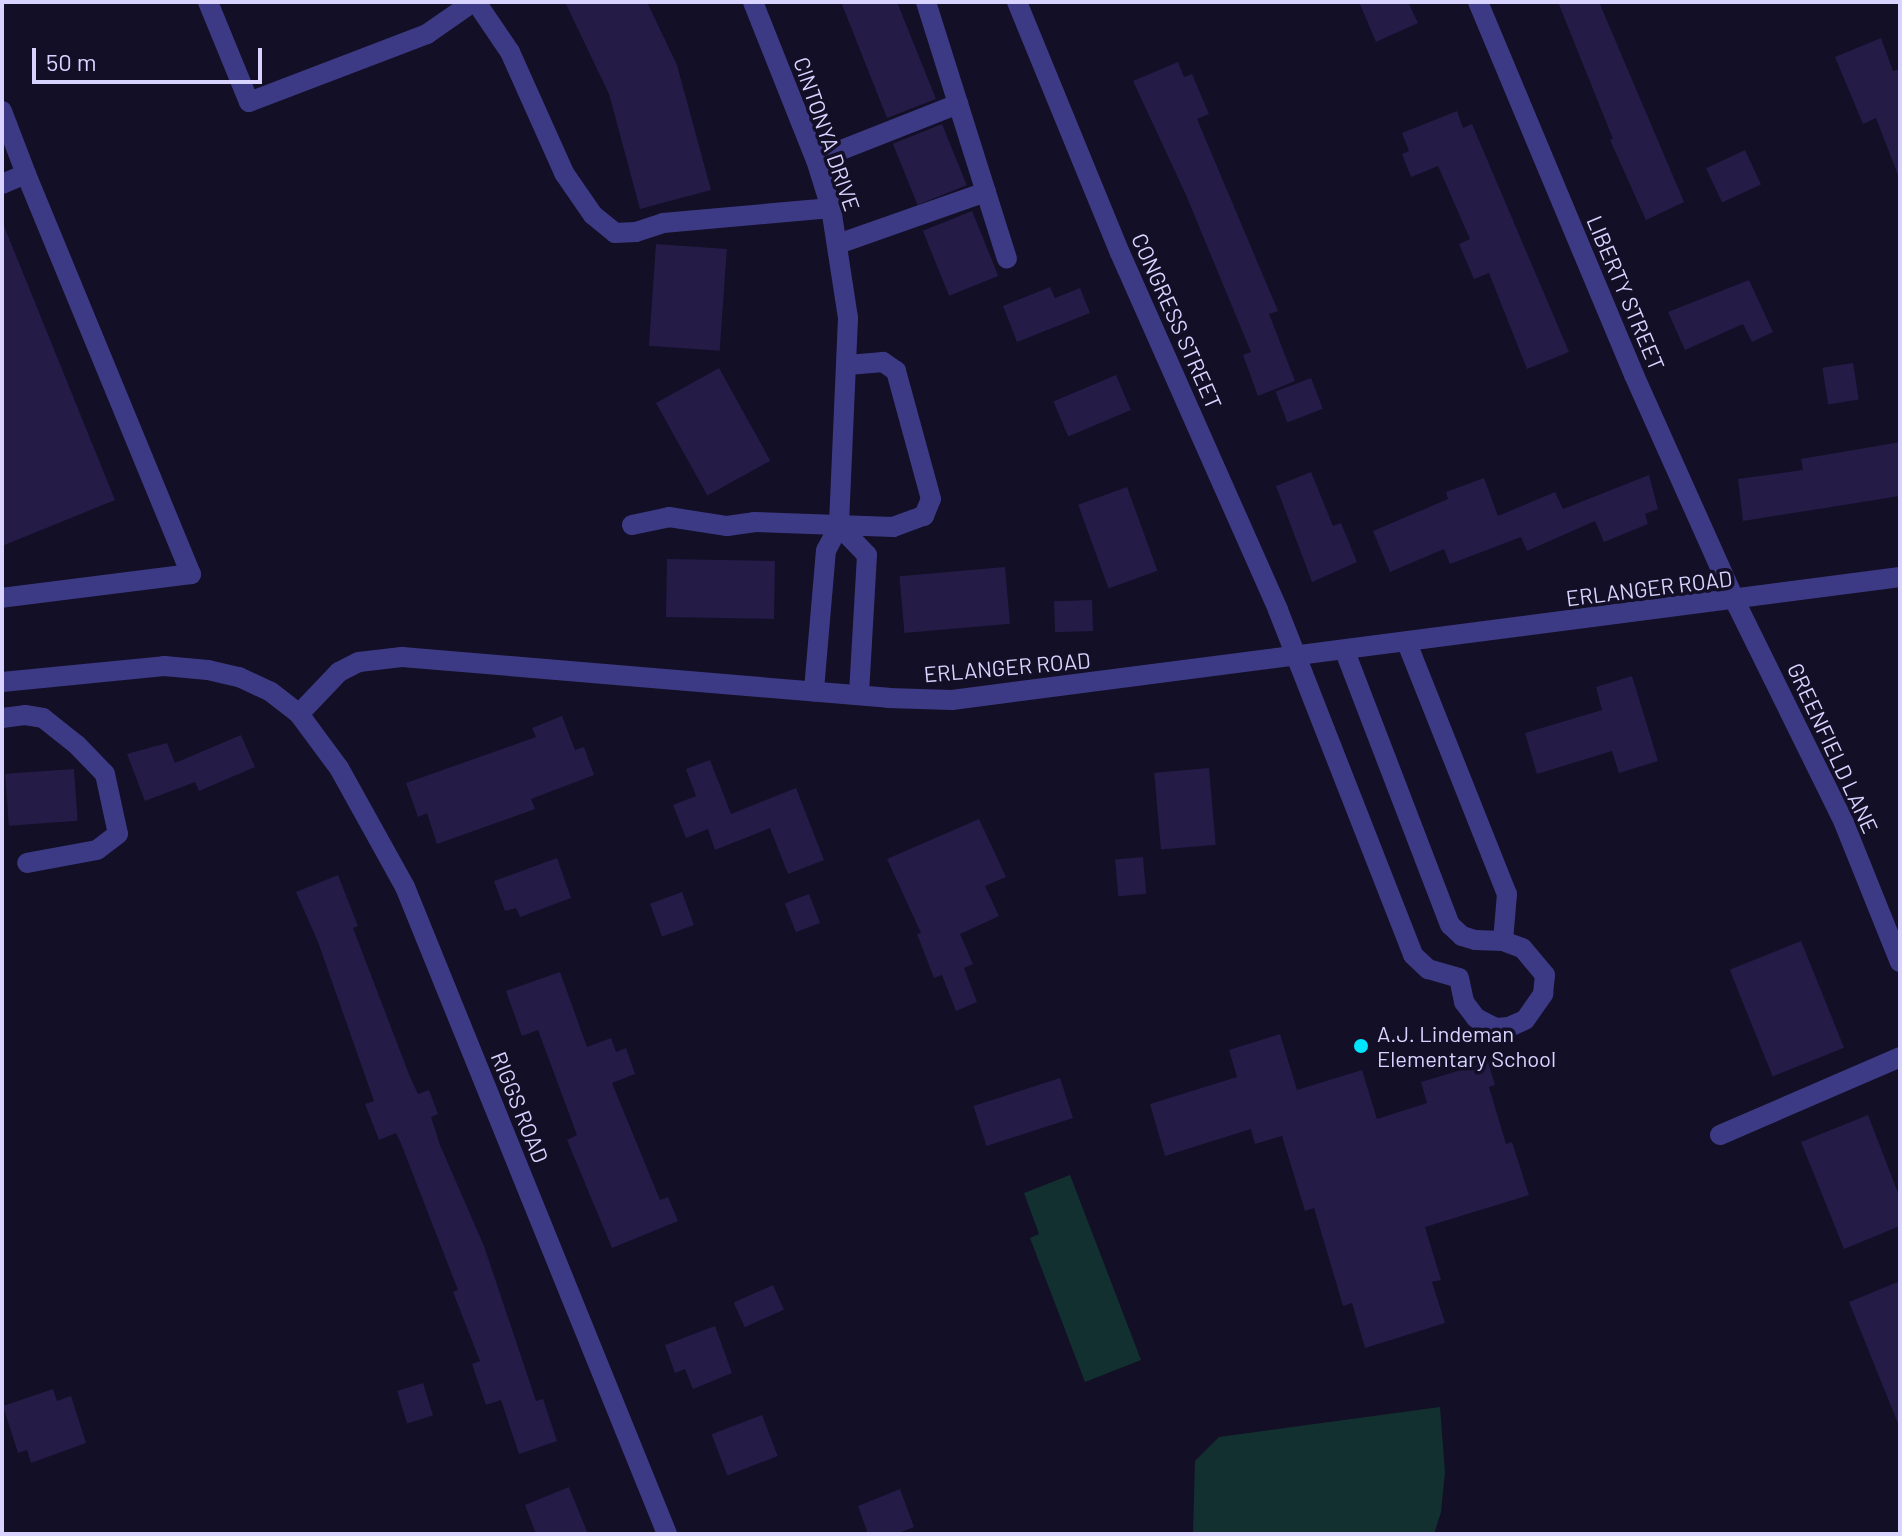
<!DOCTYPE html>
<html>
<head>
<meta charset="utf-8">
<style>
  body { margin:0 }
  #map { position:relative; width:1902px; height:1536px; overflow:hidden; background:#130f26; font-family:Barlow,sans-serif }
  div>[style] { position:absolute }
  .green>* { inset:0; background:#12302f }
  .building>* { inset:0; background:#241b47; transform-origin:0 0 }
  .minor>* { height:20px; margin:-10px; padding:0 10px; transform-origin:10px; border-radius:10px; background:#3d3a85 }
  .dots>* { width:22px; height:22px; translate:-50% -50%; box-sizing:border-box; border:4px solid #130f26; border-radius:50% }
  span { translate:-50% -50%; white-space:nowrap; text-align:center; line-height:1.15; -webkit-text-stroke:7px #130f26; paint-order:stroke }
  .street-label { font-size:22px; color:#d9d4ff }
  .poi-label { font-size:22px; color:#d9d4ff }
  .left { translate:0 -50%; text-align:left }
  .frame { position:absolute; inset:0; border:4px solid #d9d4ff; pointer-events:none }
  .scale { position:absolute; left:32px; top:48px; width:230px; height:36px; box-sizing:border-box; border:4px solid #d9d4ff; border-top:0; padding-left:10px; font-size:24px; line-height:28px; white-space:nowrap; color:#d9d4ff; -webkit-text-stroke:6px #130f26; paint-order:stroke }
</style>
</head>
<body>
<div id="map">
  <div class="green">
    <i style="clip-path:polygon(1070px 1175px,1141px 1360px,1085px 1382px,1030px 1238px,1039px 1234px,1024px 1193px)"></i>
    <i style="clip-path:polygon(1440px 1407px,1445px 1472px,1441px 1512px,1434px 1534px,1193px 1534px,1195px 1461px,1219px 1437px)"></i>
  </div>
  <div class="building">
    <i style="clip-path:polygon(565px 2px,647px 2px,677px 65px,711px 190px,640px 209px,609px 94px)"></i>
    <i style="clip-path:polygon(841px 2px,897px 2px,936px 99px,887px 118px)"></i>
    <i style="clip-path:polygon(1359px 2px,1408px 2px,1418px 23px,1376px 42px)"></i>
    <i style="clip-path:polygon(1558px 2px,1599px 2px,1684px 202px,1646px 220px,1610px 140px,1613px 139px)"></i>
    <i style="clip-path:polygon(1881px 38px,1893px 71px,1900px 69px,1898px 175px,1876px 118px,1863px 124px,1835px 57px)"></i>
    <i style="clip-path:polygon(1178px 62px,1184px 77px,1192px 74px,1209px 114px,1197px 119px,1278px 311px,1269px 314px,1295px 381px,1258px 396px,1243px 355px,1251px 352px,1186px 195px,1133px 81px)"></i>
    <i style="clip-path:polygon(1457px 111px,1463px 128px,1472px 124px,1569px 352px,1527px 369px,1489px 273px,1474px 279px,1459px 244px,1470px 239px,1438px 166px,1411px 177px,1402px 154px,1409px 151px,1402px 133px)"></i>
    <i style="left:942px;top:124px;width:66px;height:53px;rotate:68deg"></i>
    <i style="left:1745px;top:150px;width:38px;height:43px;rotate:65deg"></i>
    <i style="left:972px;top:211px;width:70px;height:53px;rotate:68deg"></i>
    <i style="clip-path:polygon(2px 221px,115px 500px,2px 546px)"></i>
    <i style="left:656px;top:244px;width:71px;height:102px;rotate:4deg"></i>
    <i style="clip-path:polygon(1749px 280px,1773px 332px,1752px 342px,1743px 324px,1685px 350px,1668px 312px)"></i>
    <i style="clip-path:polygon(1050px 287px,1055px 298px,1080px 288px,1090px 313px,1017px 342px,1003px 306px)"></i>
    <i style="left:1853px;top:363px;width:37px;height:31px;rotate:81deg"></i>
    <i style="left:719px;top:368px;width:106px;height:72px;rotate:61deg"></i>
    <i style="left:1116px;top:375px;width:38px;height:68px;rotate:67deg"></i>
    <i style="left:1311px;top:378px;width:33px;height:38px;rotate:69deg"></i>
    <i style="clip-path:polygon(1900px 442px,1900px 496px,1743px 521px,1738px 479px,1803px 470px,1801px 459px)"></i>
    <i style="clip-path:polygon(1311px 472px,1333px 526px,1341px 523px,1357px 562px,1312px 582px,1276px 486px)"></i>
    <i style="clip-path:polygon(1649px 475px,1658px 509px,1645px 514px,1648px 524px,1604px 542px,1595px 521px,1527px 551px,1521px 537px,1450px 564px,1444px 549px,1390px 572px,1373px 531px,1448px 499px,1446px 492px,1484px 478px,1498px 516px,1555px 492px,1563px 509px)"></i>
    <i style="left:1127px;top:487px;width:89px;height:52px;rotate:70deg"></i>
    <i style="left:667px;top:559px;width:108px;height:58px;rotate:1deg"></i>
    <i style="left:1005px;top:567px;width:57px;height:106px;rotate:85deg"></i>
    <i style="left:1092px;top:600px;width:31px;height:38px;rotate:88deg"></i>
    <i style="clip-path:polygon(1632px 676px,1658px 761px,1619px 773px,1612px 751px,1537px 774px,1525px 733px,1602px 710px,1596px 687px)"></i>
    <i style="clip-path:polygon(562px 716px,575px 750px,584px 747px,594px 775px,531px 799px,535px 809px,437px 844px,427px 813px,418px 817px,406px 783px,536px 737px,532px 728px)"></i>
    <i style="clip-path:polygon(241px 735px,255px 767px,199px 791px,195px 782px,145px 801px,127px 754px,167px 743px,175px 763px)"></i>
    <i style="clip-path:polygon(710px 760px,731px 814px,796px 788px,824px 860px,788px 874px,770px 828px,715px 850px,708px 829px,686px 838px,673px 805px,696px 796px,686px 769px)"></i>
    <i style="left:1209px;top:768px;width:77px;height:55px;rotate:85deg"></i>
    <i style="left:74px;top:769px;width:52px;height:69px;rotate:86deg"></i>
    <i style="clip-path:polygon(979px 819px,1006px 877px,985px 886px,999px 916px,960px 934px,973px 964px,964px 968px,977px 1002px,956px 1011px,942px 975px,934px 978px,917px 934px,921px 933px,887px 859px)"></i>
    <i style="left:1143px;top:857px;width:37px;height:28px;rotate:85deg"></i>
    <i style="clip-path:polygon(557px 858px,571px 898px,520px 917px,516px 908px,505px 911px,494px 881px)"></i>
    <i style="clip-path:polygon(338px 875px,358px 926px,353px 928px,410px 1077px,418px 1094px,429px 1090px,438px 1114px,431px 1117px,440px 1145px,484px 1246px,536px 1401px,543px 1399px,557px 1441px,519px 1454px,501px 1400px,486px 1405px,472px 1364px,480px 1361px,453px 1292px,458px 1290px,400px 1141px,396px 1133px,379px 1140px,365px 1104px,374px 1101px,318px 942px,296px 892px)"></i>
    <i style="left:682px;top:892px;width:35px;height:34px;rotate:70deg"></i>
    <i style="left:809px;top:894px;width:31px;height:26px;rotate:69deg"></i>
    <i style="left:1801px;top:941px;width:115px;height:77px;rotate:68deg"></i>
    <i style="clip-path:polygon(560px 972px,587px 1047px,611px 1038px,616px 1052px,626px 1048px,635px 1074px,612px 1083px,660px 1200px,668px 1197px,678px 1221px,612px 1248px,567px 1140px,577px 1135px,538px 1030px,522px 1036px,506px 991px)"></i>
    <i style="clip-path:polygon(1280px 1034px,1297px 1090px,1362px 1070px,1377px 1119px,1427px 1103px,1421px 1082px,1488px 1062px,1495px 1085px,1489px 1087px,1506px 1144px,1512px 1142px,1529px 1195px,1425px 1227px,1441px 1280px,1432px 1282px,1445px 1323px,1365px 1348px,1352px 1303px,1343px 1306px,1314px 1208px,1305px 1211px,1282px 1136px,1255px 1144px,1251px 1129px,1165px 1156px,1150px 1104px,1237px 1077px,1229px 1050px)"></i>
    <i style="left:1060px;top:1078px;width:42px;height:91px;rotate:72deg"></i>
    <i style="clip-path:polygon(1868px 1115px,1900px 1198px,1900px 1226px,1844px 1249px,1801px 1142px)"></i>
    <i style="clip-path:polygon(1900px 1281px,1900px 1426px,1899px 1426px,1849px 1302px)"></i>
    <i style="left:773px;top:1285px;width:27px;height:43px;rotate:66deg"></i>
    <i style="clip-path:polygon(715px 1326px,732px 1373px,693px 1389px,685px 1369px,675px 1373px,665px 1345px)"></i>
    <i style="left:423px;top:1383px;width:34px;height:27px;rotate:73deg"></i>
    <i style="clip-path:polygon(53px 1389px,57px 1401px,71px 1396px,86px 1443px,31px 1463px,27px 1450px,18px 1453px,3px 1406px)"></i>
    <i style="left:762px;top:1415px;width:44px;height:54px;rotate:69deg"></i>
    <i style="clip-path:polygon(569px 1487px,588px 1534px,536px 1534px,525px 1505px)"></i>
    <i style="clip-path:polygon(900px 1489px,914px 1527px,896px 1534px,868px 1534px,858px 1506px)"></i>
  </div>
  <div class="minor">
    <i style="left:208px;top:2px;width:108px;rotate:67.7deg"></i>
    <i style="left:249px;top:102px;width:191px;rotate:-20.9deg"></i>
    <i style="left:427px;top:34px;width:56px;rotate:-34.8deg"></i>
    <i style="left:476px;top:2px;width:60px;rotate:55.8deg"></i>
    <i style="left:510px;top:52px;width:133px;rotate:65.9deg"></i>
    <i style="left:564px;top:173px;width:51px;rotate:55.4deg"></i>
    <i style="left:593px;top:215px;width:28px;rotate:39deg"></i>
    <i style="left:615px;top:233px;width:21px;rotate:-3deg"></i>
    <i style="left:636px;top:232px;width:28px;rotate:-18deg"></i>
    <i style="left:663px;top:223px;width:169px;rotate:-5.1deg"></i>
    <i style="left:753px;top:2px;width:170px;rotate:68.3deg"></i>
    <i style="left:816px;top:160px;width:50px;rotate:72.6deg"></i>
    <i style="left:831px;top:208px;width:111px;rotate:81.2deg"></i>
    <i style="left:848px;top:318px;width:208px;rotate:92.5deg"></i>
    <i style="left:839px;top:526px;width:27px;rotate:118deg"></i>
    <i style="left:826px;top:550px;width:142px;rotate:94.9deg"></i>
    <i style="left:926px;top:2px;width:269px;rotate:72.5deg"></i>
    <i style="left:1017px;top:2px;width:271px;rotate:67.7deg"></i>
    <i style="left:1120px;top:253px;width:390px;rotate:66.1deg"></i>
    <i style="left:1278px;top:610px;width:370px;rotate:68.6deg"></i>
    <i style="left:1413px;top:955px;width:21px;rotate:43deg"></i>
    <i style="left:1428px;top:969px;width:32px;rotate:16deg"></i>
    <i style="left:1459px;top:978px;width:25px;rotate:78deg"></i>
    <i style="left:1464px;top:1002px;width:20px;rotate:53deg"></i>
    <i style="left:1476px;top:1018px;width:22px;rotate:27deg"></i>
    <i style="left:1496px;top:1028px;width:13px;rotate:-4deg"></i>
    <i style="left:1509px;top:1027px;width:17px;rotate:-24deg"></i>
    <i style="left:1525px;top:1020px;width:32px;rotate:-55deg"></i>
    <i style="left:1543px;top:994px;width:19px;rotate:-84deg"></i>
    <i style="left:1545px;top:975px;width:35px;rotate:-130deg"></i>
    <i style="left:1522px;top:948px;width:20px;rotate:-160deg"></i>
    <i style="left:1503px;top:941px;width:28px;rotate:-178deg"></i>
    <i style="left:1475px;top:940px;width:14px;rotate:-163deg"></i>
    <i style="left:1462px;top:936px;width:16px;rotate:-137deg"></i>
    <i style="left:1450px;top:925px;width:293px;rotate:-111deg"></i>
    <i style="left:1478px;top:2px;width:404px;rotate:67.3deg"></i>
    <i style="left:1634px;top:375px;width:248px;rotate:65.9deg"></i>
    <i style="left:1735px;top:601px;width:247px;rotate:63.8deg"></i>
    <i style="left:1844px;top:823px;width:150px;rotate:68.1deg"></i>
    <i style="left:2px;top:111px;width:67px;rotate:69.1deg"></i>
    <i style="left:816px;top:160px;width:153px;rotate:-21.5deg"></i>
    <i style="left:2px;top:184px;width:26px;rotate:-23deg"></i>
    <i style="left:26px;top:174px;width:433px;rotate:67.6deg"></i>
    <i style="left:191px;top:574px;width:191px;rotate:172.8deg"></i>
    <i style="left:838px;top:244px;width:157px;rotate:-19.4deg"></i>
    <i style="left:632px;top:525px;width:38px;rotate:-12deg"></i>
    <i style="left:669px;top:517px;width:59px;rotate:8.8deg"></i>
    <i style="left:727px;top:526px;width:27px;rotate:-8deg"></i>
    <i style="left:754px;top:522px;width:139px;rotate:2.1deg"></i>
    <i style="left:893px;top:527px;width:33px;rotate:-20deg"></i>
    <i style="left:924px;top:516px;width:18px;rotate:-68deg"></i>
    <i style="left:931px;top:499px;width:133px;rotate:-105.3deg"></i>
    <i style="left:896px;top:371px;width:16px;rotate:-145deg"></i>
    <i style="left:883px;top:362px;width:35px;rotate:175deg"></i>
    <i style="left:839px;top:526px;width:40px;rotate:46deg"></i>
    <i style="left:867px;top:555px;width:139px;rotate:93.3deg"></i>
    <i style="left:1407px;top:643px;width:270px;rotate:68.3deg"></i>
    <i style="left:1507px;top:894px;width:47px;rotate:94.9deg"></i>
    <i style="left:2px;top:682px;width:163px;rotate:-5.6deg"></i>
    <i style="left:164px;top:666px;width:44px;rotate:5.2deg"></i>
    <i style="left:208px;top:670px;width:32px;rotate:13deg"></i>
    <i style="left:239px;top:677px;width:35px;rotate:25deg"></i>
    <i style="left:271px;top:692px;width:36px;rotate:38deg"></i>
    <i style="left:299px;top:714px;width:67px;rotate:53.5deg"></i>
    <i style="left:339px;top:768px;width:136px;rotate:61deg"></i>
    <i style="left:405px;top:887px;width:698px;rotate:67.95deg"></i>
    <i style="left:299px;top:714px;width:58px;rotate:-46.4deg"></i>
    <i style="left:339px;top:672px;width:22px;rotate:-27deg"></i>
    <i style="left:359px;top:662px;width:43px;rotate:-6.6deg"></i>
    <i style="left:402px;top:657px;width:488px;rotate:4.8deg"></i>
    <i style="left:888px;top:698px;width:64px;rotate:1.8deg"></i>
    <i style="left:952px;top:700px;width:956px;rotate:-7.39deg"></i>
    <i style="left:2px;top:718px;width:23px;rotate:-7deg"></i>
    <i style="left:25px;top:715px;width:18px;rotate:9deg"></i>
    <i style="left:43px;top:718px;width:43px;rotate:38.5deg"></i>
    <i style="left:77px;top:745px;width:40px;rotate:46deg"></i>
    <i style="left:105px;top:774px;width:61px;rotate:77.8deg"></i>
    <i style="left:118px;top:834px;width:26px;rotate:143deg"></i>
    <i style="left:97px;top:850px;width:71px;rotate:169.5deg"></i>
    <i style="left:1720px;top:1135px;width:196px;rotate:-23.4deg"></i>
  </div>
  <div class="dots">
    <i style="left:1361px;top:1046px;background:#00e5ff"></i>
  </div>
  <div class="street-label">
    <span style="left:827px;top:134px;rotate:71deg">CINTONYA DRIVE</span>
    <span style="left:1626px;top:293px;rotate:67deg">LIBERTY STREET</span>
    <span style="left:1177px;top:321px;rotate:66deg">CONGRESS STREET</span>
    <span style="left:1649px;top:588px;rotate:-7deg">ERLANGER ROAD</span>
    <span style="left:1007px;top:667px;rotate:-5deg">ERLANGER ROAD</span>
    <span style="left:1833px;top:748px;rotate:65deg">GREENFIELD LANE</span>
    <span style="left:520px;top:1107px;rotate:68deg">RIGGS ROAD</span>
  </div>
  <div class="poi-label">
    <span class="left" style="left:1377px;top:1046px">A.J. Lindeman<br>Elementary School</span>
  </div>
  <div class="frame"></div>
  <div class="scale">50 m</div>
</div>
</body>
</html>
